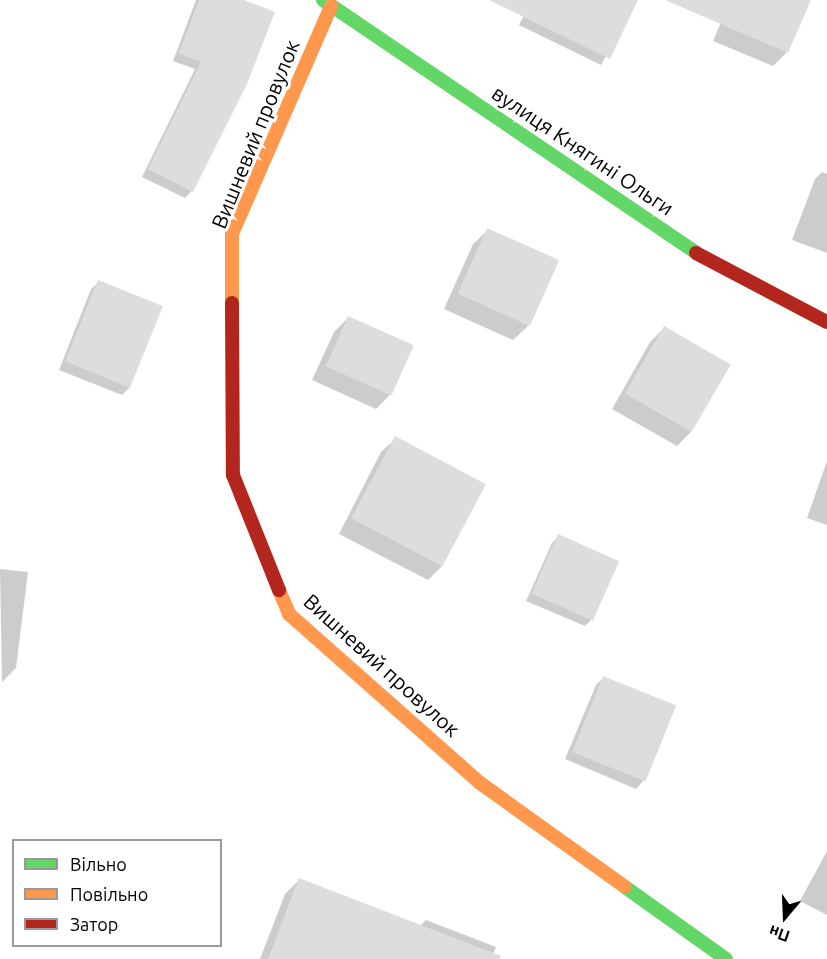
<!DOCTYPE html>
<html>
<head>
<meta charset="utf-8">
<style>
  body { margin:0 }
  #map { position:relative; width:827px; height:959px; overflow:hidden; background:#fff; font-family:Ubuntu,sans-serif }
  div>[style] { position:absolute }
  .shadow>* { inset:0; background:#0003 }
  .building>* { inset:0; background:#ddd; transform-origin:0 0 }
  .fast>* { height:14px; margin:-7px; padding:0 7px; transform-origin:7px; border-radius:7px; background:#63d668 }
  .slow>* { height:14px; margin:-7px; padding:0 7px; transform-origin:7px; border-radius:7px; background:#ff974d }
  .jam>* { height:14px; margin:-7px; padding:0 7px; transform-origin:7px; border-radius:7px; background:#b3261e }
  span { translate:-50% -50%; white-space:nowrap; text-align:center; line-height:1.15; -webkit-text-stroke:6px #fff; paint-order:stroke }
  .street-label { font-size:21px; color:#000 }
  .legend { position:absolute; left:12px; top:839px; width:210px; height:108px; box-sizing:border-box; background:#fff; border:2px solid #999; margin:0; padding:8px 10px; list-style:none; font-size:18px; color:#000 }
  .legend li { display:flex; align-items:center; gap:12px; height:30px }
  .legend b { width:30px; border:2px solid #999 }
  .north { position:absolute; left:755px; top:887px; width:60px; height:60px; -webkit-text-stroke:4px #fff; paint-order:stroke; rotate:199deg; font-size:16px; font-weight:700; line-height:24px; text-align:center; color:#000 }
  .north::after { content:''; display:block; margin:auto; width:21px; height:27px; background:#000; clip-path:polygon(50% 0,100% 100%,50% 72%,0 100%) }
</style>
</head>
<body>
<div id="map">
  <div class="shadow">
    <i style="clip-path:polygon(196px 0,240px 0,192px 191px,185px 198px,142px 177px,195px 69px,173px 61px)"></i>
    <i style="clip-path:polygon(532px 0,636px 0,601px 65px,519px 25px)"></i>
    <i style="clip-path:polygon(707px 0,809px 0,787px 52px,773px 66px,713px 41px,727px 8px)"></i>
    <i style="clip-path:polygon(822px 172px,827px 174px,827px 253px,792px 240px,815px 179px)"></i>
    <i style="clip-path:polygon(488px 230px,557px 261px,528px 326px,513px 340px,444px 309px,473px 244px)"></i>
    <i style="clip-path:polygon(99px 282px,129px 388px,122px 395px,59px 370px,91px 289px)"></i>
    <i style="clip-path:polygon(349px 317px,412px 347px,390px 395px,376px 409px,312px 380px,334px 332px)"></i>
    <i style="clip-path:polygon(664px 328px,691px 432px,677px 446px,612px 409px,650px 342px)"></i>
    <i style="clip-path:polygon(396px 438px,442px 566px,428px 580px,339px 534px,381px 452px)"></i>
    <i style="clip-path:polygon(827px 461px,827px 525px,807px 518px)"></i>
    <i style="clip-path:polygon(559px 536px,592px 619px,585px 626px,526px 601px,552px 543px)"></i>
    <i style="clip-path:polygon(0 569px,28px 572px,16px 668px,2px 682px)"></i>
    <i style="clip-path:polygon(603px 678px,643px 781px,636px 789px,565px 759px,596px 685px)"></i>
    <i style="clip-path:polygon(827px 851px,827px 915px,800px 901px)"></i>
    <i style="clip-path:polygon(299px 880px,420px 926px,426px 920px,496px 947px,491px 959px,260px 959px,285px 894px)"></i>
  </div>
  <div class="building">
    <i style="clip-path:polygon(199px 0,244px 0,275px 12px,247px 84px,193px 192px,148px 169px,201px 62px,179px 53px)"></i>
    <i style="clip-path:polygon(489px 0,638px 0,610px 59px)"></i>
    <i style="clip-path:polygon(665px 0,811px 0,788px 53px)"></i>
    <i style="left:487px;top:228px;width:79px;height:72px;rotate:24deg"></i>
    <i style="left:98px;top:280px;width:70px;height:88px;rotate:22deg"></i>
    <i style="left:348px;top:316px;width:72px;height:55px;rotate:24deg"></i>
    <i style="left:664px;top:326px;width:77px;height:78px;rotate:30deg"></i>
    <i style="left:395px;top:436px;width:103px;height:93px;rotate:28deg"></i>
    <i style="left:558px;top:534px;width:67px;height:65px;rotate:24deg"></i>
    <i style="left:603px;top:676px;width:79px;height:82px;rotate:22deg"></i>
    <i style="clip-path:polygon(299px 878px,501px 956px,500px 959px,268px 959px)"></i>
  </div>
  <div class="fast">
    <i style="left:323px;top:0;width:451px;rotate:34.1deg"></i>
    <i style="left:625px;top:887px;width:124px;rotate:35.5deg"></i>
  </div>
  <div class="slow">
    <i style="left:232px;top:303px;width:69px;rotate:-90deg"></i>
    <i style="left:232px;top:234px;width:249px;rotate:-66.5deg"></i>
    <i style="left:279px;top:590px;width:26px;rotate:67deg"></i>
    <i style="left:289px;top:614px;width:255px;rotate:41.5deg"></i>
    <i style="left:480px;top:783px;width:178px;rotate:35.6deg"></i>
  </div>
  <div class="jam">
    <i style="left:696px;top:253px;width:148px;rotate:27.8deg"></i>
    <i style="left:232px;top:303px;width:172px;rotate:89.7deg"></i>
    <i style="left:233px;top:475px;width:124px;rotate:68.2deg"></i>
  </div>
  <div class="street-label">
    <span style="left:255px;top:134px;rotate:-68deg">Вишневий провулок</span>
    <span style="left:583px;top:150px;rotate:34deg">вулиця Княгині Ольги</span>
    <span style="left:382px;top:665px;rotate:42deg">Вишневий провулок</span>
  </div>
  <ul class="legend">
  <li><b style="height:8px;background:#63d668"></b>Вільно</li>
  <li><b style="height:8px;background:#ff974d"></b>Повільно</li>
  <li><b style="height:8px;background:#b3261e"></b>Затор</li>
  </ul>
  <div class="north">Пн</div>
</div>
</body>
</html>
